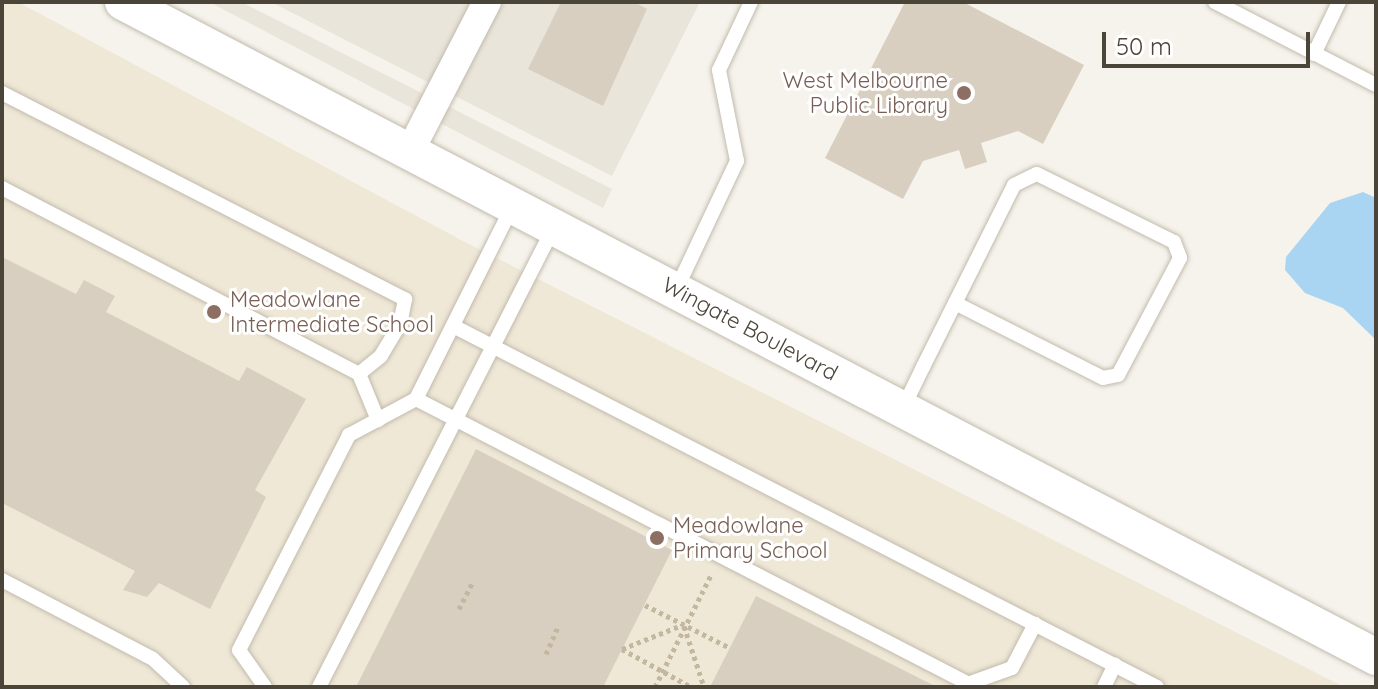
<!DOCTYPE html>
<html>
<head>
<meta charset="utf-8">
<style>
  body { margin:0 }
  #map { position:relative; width:1378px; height:689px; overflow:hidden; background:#f6f3ec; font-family:Quicksand,sans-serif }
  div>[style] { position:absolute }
  .residential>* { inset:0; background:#eae5da }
  .education>* { inset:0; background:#efe8d6 }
  .water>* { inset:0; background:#a9d4f2 }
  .building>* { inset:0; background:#d8cfc1 }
  .path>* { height:5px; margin-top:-2.5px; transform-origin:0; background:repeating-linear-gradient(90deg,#c4b79f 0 4px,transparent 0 8px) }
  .roads { filter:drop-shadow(0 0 2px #c2bbae) drop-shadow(0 0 2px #c2bbae) }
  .service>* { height:14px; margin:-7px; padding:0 7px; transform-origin:7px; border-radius:7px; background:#fff }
  .minor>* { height:28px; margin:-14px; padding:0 14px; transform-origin:14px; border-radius:14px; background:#fff }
  .tertiary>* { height:36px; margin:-18px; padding:0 18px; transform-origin:18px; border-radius:18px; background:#fff }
  .dots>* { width:22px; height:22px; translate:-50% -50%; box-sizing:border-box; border:4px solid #fff; border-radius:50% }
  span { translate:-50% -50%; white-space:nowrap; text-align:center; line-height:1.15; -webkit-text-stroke:6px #fff; paint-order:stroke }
  .education-label { font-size:22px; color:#785e54 }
  .right { translate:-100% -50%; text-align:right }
  .left { translate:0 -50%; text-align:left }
  .street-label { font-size:22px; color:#4b4439 }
  .frame { position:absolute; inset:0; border:4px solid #4b4439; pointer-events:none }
  .scale { position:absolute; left:1102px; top:32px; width:208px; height:36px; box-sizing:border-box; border:4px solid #4b4439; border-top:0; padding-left:10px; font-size:24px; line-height:28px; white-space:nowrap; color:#4b4439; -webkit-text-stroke:6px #fff; paint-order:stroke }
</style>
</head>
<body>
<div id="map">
  <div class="residential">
    <i style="clip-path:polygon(209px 2px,241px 2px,612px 189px,603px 208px)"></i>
    <i style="clip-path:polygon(271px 2px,700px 2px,612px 176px)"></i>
  </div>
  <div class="education">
    <i style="clip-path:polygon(2px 2px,18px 2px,463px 241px,1344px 687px,2px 687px)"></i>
  </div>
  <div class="water">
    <i style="clip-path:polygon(1363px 192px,1376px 198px,1376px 340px,1343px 308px,1305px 293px,1285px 270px,1286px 257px,1330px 203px)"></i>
  </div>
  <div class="building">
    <i style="clip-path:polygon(561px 2px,634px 2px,647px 9px,603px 106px,528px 69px)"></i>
    <i style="clip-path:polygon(905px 2px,963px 2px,1084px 65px,1043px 144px,1018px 131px,981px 143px,987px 162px,965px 169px,959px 150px,923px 161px,903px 199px,825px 158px)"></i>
    <i style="clip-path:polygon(2px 257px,76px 294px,84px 280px,115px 296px,106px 312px,239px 381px,247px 367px,306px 399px,255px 490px,266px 497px,210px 609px,159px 583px,147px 597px,123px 590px,135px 571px,2px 503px)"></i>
    <i style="clip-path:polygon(476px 449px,672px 550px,603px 687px,356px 687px)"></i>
    <i style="clip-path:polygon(756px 596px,937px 687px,710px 687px)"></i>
  </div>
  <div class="path">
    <i style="left:645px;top:605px;width:95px;rotate:26.8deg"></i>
    <i style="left:459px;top:609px;width:29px;rotate:-63deg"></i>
    <i style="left:684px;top:626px;width:64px;rotate:71.8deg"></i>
    <i style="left:622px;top:649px;width:79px;rotate:28.8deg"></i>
    <i style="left:622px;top:649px;width:65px;rotate:-21.8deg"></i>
    <i style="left:546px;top:654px;width:30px;rotate:-66deg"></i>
    <i style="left:655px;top:687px;width:127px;rotate:-63.4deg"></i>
  </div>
  <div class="roads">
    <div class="service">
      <i style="left:1215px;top:2px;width:181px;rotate:27.3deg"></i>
      <i style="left:1314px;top:54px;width:58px;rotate:-64.3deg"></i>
      <i style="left:2px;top:93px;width:453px;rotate:27.1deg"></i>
      <i style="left:405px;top:299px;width:25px;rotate:101deg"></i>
      <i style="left:400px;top:324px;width:37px;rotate:121deg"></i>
      <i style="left:381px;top:356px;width:28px;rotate:141deg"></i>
      <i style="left:2px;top:188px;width:403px;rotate:27.5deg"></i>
      <i style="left:359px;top:374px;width:50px;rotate:67.6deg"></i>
      <i style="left:676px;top:290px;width:143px;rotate:-64.7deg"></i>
      <i style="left:737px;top:161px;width:93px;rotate:-101.2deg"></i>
      <i style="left:719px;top:70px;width:75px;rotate:-64.8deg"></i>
      <i style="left:455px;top:327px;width:789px;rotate:27.15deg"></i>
      <i style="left:416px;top:399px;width:629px;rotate:27.26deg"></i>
      <i style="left:903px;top:408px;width:46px;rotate:-64deg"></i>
      <i style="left:923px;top:367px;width:203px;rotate:-63.4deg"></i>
      <i style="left:1014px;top:185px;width:25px;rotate:-26deg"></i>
      <i style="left:1037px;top:174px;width:153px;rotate:26.4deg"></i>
      <i style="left:1174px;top:242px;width:17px;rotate:69deg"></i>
      <i style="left:1180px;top:258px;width:132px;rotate:117.9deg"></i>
      <i style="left:1118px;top:375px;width:15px;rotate:169deg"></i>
      <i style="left:1103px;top:378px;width:166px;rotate:-153.1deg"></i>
      <i style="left:2px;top:580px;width:170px;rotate:27.6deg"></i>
      <i style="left:153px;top:659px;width:41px;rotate:43deg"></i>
      <i style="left:973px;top:682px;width:41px;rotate:-19.7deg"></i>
      <i style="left:1012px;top:668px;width:50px;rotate:-62.4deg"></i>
      <i style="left:265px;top:687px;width:45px;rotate:-125.1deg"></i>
      <i style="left:239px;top:650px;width:242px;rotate:-62.9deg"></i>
      <i style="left:349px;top:435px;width:76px;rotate:-28.2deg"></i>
      <i style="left:416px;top:399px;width:217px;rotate:-63.4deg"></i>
      <i style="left:319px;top:687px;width:514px;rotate:-62.94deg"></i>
      <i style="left:1104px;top:687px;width:25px;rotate:-64deg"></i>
    </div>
    <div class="minor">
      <i style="left:410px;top:151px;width:168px;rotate:-62.7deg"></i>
    </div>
    <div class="tertiary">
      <i style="left:123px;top:2px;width:1414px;rotate:27.6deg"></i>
    </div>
  </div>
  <div class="dots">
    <i style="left:964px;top:93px;background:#8d6e63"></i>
    <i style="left:214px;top:312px;background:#8d6e63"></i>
    <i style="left:657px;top:538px;background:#8d6e63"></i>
  </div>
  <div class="education-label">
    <span class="right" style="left:948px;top:93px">West Melbourne<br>Public Library</span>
    <span class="left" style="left:230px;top:312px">Meadowlane<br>Intermediate School</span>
    <span class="left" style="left:673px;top:538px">Meadowlane<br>Primary School</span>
  </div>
  <div class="street-label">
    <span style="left:750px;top:329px;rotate:28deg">Wingate Boulevard</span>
  </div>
  <div class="frame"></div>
  <div class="scale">50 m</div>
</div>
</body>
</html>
